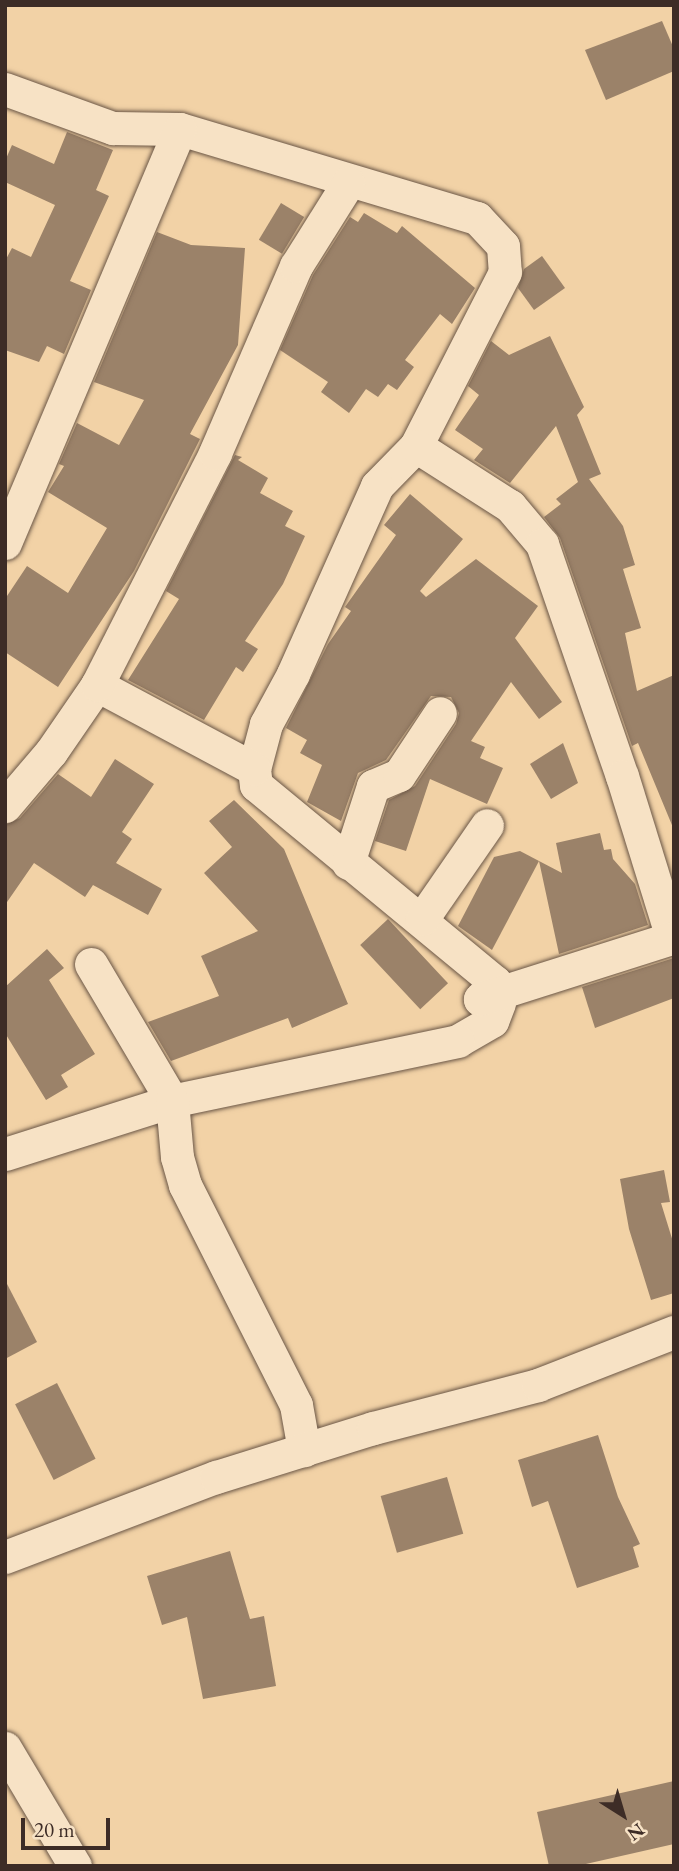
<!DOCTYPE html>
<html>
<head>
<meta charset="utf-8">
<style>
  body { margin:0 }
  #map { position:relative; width:679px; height:1871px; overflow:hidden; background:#f2d2a6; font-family:"EB Garamond",serif }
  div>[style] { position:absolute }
  .building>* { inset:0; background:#9b8269; transform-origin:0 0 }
  .roads { filter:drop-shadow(0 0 2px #6a5646) drop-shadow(0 0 2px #6a5646) }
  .street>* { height:33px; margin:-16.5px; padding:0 16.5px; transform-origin:16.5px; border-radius:16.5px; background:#f7e2c5 }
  span { translate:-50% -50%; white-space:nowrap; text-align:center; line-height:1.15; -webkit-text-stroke:7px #f7e2c5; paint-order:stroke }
  .frame { position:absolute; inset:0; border:7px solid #3d2c26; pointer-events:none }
  .north { position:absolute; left:588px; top:1780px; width:70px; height:70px; -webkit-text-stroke:5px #f7e2c5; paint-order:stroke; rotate:143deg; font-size:19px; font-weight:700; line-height:28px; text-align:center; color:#3d2c26 }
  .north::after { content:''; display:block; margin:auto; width:24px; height:32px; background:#3d2c26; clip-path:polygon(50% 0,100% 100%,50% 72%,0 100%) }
  .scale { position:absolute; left:21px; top:1818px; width:89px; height:32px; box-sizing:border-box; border:4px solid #3d2c26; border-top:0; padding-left:9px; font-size:21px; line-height:24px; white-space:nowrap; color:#3d2c26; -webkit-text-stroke:5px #f7e2c5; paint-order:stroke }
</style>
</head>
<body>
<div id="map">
  <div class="building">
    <i style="clip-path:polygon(662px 21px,674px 49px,674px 71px,606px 100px,585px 50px)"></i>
    <i style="clip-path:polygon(67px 132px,113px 150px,96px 190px,109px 196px,70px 281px,91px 290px,64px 354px,47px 346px,39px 362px,5px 350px,5px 261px,12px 248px,31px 257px,55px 205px,5px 182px,5px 161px,12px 145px,54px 164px)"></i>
    <i style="left:281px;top:203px;width:27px;height:43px;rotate:31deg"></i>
    <i style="clip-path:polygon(364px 213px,397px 233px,402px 226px,475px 288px,452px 324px,440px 314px,405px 360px,414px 367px,397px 390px,388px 384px,378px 397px,366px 389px,349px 413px,321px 392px,328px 382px,280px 350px,313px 275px,350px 217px,358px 222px)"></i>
    <i style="clip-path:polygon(157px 232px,191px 245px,245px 248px,238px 345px,190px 434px,200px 439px,134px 571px,58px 687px,5px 652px,5px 599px,27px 566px,68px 593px,107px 528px,48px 492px,64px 466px,59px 464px,77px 423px,119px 445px,144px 400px,94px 382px)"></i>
    <i style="clip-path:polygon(542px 256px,565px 288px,534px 310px,518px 288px,524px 269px)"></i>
    <i style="clip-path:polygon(550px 336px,584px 407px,577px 415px,601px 474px,589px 479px,623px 526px,635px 565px,623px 569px,641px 628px,625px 633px,637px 691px,674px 675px,674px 830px,638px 743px,632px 746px,560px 538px,544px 517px,561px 504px,556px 499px,578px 482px,556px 426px,510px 483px,474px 460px,483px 449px,455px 430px,479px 395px,468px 386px,491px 341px,509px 355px)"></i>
    <i style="clip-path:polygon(235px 455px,242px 457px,238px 460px,268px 478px,260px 493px,293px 511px,285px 526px,305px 536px,283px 584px,245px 641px,258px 649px,243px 672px,236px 667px,204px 720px,128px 680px,179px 599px,166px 591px)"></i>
    <i style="clip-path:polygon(410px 494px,463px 539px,420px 591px,426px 597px,476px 559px,538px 606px,515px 638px,562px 702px,539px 719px,511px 682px,471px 741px,485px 747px,480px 758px,503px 768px,487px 804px,430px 779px,406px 851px,375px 841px,389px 800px,415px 786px,456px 724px,459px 713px,451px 697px,431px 696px,386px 760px,358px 773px,341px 821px,307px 802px,322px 765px,300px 753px,307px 740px,286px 728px,328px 644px,351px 611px,345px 607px,396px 535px,384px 525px)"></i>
    <i style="clip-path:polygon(563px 743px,578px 783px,551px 799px,530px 764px)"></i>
    <i style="clip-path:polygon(115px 759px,154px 784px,122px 832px,132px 839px,116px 863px,162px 889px,148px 915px,93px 885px,85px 897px,34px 863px,5px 905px,5px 825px,20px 818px,58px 774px,91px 797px)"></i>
    <i style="clip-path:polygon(234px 800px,284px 849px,348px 1004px,292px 1028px,288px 1018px,171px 1061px,148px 1022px,219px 996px,201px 956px,258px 931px,204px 873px,232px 847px,209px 821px)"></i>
    <i style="clip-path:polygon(600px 833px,604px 850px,611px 849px,613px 859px,635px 884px,648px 925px,559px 954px,539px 861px,562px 873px,556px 843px)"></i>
    <i style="clip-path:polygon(520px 851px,539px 861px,492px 950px,458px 926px,494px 857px)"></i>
    <i style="left:388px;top:919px;width:88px;height:38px;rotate:47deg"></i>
    <i style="clip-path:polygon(47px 949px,64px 968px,49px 980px,95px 1054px,61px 1075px,68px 1087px,46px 1100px,5px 1033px,5px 987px)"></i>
    <i style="clip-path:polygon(674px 958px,674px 998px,595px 1028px,582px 987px)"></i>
    <i style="clip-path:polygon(664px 1170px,670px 1202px,661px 1203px,674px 1245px,674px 1293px,651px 1300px,629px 1229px,620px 1179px)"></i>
    <i style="clip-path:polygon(5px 1280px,37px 1342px,5px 1359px)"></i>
    <i style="left:57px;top:1383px;width:85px;height:47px;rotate:63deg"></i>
    <i style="clip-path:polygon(598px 1435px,618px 1497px,640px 1544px,633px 1547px,639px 1567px,577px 1588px,548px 1501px,532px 1507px,518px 1460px)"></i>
    <i style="left:447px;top:1477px;width:59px;height:69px;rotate:74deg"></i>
    <i style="clip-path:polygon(230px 1551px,250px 1619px,264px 1616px,276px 1686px,203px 1699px,187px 1617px,162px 1625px,147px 1576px)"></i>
    <i style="clip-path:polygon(674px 1781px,674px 1844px,577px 1866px,549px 1866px,537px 1812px)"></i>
  </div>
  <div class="roads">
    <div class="street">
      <i style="left:5px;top:89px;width:115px;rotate:19.9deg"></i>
      <i style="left:113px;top:128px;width:67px;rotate:0.9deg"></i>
      <i style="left:180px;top:129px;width:310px;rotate:16.7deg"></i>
      <i style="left:477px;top:218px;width:38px;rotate:47deg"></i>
      <i style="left:503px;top:246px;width:26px;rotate:86deg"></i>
      <i style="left:505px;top:272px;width:195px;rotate:117.1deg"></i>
      <i style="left:416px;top:446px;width:56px;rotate:134.3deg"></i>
      <i style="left:377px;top:486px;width:206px;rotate:114.1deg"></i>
      <i style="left:293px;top:674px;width:57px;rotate:118.4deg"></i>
      <i style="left:266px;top:724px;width:47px;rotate:104.9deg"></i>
      <i style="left:254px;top:769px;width:16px;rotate:83deg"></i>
      <i style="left:256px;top:785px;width:310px;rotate:39.5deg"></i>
      <i style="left:495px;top:982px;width:23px;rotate:131deg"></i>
      <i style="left:480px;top:999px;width:19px;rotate:12deg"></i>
      <i style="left:499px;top:1003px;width:19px;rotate:111deg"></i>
      <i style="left:492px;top:1021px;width:39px;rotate:150deg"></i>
      <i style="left:458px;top:1041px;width:292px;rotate:168.2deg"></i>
      <i style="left:172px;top:1101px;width:175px;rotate:162.4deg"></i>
      <i style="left:416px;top:446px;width:112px;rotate:32.6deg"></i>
      <i style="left:510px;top:506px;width:50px;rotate:49.9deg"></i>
      <i style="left:542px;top:544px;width:245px;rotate:71deg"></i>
      <i style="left:622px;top:776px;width:170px;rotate:72.8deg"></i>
      <i style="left:672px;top:938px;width:201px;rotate:162.4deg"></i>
      <i style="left:5px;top:543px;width:449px;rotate:-67.1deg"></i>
      <i style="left:97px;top:685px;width:178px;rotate:28.1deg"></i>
      <i style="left:5px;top:806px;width:71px;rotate:-49.6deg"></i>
      <i style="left:51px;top:752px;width:81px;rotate:-55.5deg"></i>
      <i style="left:97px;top:685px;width:260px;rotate:-63deg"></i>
      <i style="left:215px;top:453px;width:204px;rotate:-66.6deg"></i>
      <i style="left:296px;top:266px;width:98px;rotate:-57.9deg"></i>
      <i style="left:348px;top:863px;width:81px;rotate:-72deg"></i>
      <i style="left:373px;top:786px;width:28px;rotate:-23deg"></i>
      <i style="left:399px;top:775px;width:74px;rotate:-56.5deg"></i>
      <i style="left:422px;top:919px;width:114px;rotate:-55.3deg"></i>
      <i style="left:91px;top:964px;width:159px;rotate:59.4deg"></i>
      <i style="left:172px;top:1101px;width:56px;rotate:84.9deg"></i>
      <i style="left:177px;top:1157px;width:29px;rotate:74deg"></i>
      <i style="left:185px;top:1185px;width:246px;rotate:63.2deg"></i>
      <i style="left:296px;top:1405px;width:46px;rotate:79.9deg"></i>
      <i style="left:5px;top:1557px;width:226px;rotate:-20.8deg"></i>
      <i style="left:216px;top:1477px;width:164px;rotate:-17.3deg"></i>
      <i style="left:373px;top:1428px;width:171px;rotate:-14.6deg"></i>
      <i style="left:538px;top:1385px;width:146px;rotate:-21.3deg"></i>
      <i style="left:5px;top:1748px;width:137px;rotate:59.3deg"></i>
    </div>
  </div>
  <div class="frame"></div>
  <div class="north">N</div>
  <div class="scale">20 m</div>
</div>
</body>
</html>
